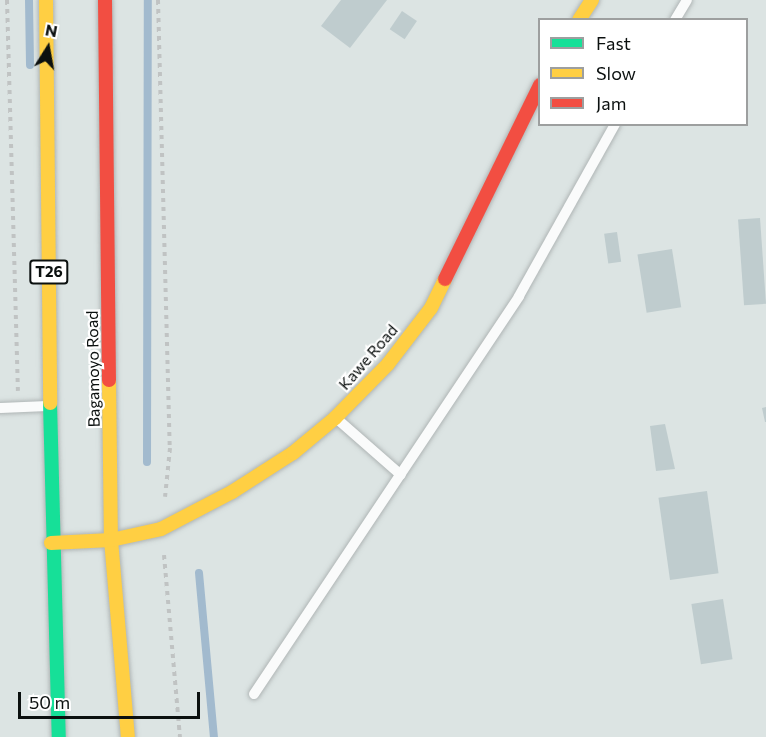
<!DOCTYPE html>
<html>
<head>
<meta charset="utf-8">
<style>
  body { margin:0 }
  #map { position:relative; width:766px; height:737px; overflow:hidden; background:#dce4e3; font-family:Commissioner,sans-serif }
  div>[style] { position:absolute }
  .stream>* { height:8px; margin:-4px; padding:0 4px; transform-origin:4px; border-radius:4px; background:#a2bace }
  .building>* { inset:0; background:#bfccce; transform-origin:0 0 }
  .path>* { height:4px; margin-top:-2px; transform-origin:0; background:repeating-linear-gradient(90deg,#c0c3c3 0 4.5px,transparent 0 9px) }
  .roads { filter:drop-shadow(0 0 2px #afb5b5) drop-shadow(0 0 2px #afb5b5) }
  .lane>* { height:10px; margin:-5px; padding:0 5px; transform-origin:5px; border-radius:5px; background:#fafbfb }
  .fast>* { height:14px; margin:-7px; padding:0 7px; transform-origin:7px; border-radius:7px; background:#16e098 }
  .slow>* { height:14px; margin:-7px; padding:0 7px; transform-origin:7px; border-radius:7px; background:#ffcf43 }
  .jam>* { height:14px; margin:-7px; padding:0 7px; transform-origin:7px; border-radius:7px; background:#f24e42 }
  span { translate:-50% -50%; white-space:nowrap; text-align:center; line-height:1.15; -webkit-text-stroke:4.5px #fff; paint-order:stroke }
  .shield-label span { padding:2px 4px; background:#fff; border:2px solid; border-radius:4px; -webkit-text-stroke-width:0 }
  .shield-label { font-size:15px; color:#0b100f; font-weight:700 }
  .street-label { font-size:16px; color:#0b100f }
  .legend { position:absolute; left:538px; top:18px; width:210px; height:108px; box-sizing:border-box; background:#fff; border:2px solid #9d9f9f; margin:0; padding:8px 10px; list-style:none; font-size:18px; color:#0b100f }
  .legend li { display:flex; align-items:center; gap:12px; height:30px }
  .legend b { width:30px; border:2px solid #9d9f9f }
  .north { position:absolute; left:18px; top:18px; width:60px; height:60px; -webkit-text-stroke:4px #fff; paint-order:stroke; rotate:11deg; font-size:16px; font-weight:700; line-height:24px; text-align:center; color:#0b100f }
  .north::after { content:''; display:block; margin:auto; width:21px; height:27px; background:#0b100f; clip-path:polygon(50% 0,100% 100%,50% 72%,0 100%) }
  .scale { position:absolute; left:18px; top:692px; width:182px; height:27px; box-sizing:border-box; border:3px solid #0b100f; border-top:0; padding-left:8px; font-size:18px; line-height:21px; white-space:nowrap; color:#0b100f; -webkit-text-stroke:4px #fff; paint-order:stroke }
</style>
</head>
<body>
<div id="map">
  <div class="stream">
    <i style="left:29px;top:0;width:65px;rotate:89.1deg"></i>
    <i style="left:147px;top:462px;width:462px;rotate:-89.9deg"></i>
    <i style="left:199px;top:573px;width:165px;rotate:84.8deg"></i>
  </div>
  <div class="building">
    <i style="clip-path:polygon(341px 0,387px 0,350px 48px,321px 26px)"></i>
    <i style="left:402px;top:11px;width:18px;height:22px;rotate:34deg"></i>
    <i style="left:760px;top:218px;width:86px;height:22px;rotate:86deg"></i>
    <i style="left:617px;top:232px;width:30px;height:13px;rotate:82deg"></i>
    <i style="left:672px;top:249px;width:59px;height:35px;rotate:81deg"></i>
    <i style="clip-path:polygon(766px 407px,766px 422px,765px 422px,762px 408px)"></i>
    <i style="clip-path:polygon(665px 424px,675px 469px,656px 471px,650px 426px)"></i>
    <i style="left:707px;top:491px;width:83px;height:49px;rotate:82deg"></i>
    <i style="left:723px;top:599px;width:61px;height:32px;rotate:81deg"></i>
  </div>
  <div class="path">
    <i style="left:7px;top:0;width:391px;rotate:88.4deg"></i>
    <i style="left:158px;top:0;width:448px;rotate:88.5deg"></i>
    <i style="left:170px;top:448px;width:49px;rotate:95.8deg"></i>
    <i style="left:164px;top:555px;width:183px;rotate:85deg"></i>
  </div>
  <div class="roads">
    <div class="lane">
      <i style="left:675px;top:20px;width:23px;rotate:-59deg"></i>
      <i style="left:0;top:408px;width:48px;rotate:-2.4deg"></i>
      <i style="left:336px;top:418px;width:86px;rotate:41.2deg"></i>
      <i style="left:254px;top:694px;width:478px;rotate:-56.3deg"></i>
      <i style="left:519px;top:296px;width:197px;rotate:-60.8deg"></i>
    </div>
    <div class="fast">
      <i style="left:50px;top:403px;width:334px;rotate:88.5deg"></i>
    </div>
    <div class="slow">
      <i style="left:46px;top:0;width:403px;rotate:89.4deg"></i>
      <i style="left:579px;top:20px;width:24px;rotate:-57deg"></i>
      <i style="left:109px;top:380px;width:160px;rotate:89.3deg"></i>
      <i style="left:111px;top:540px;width:198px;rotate:85.1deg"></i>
      <i style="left:51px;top:543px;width:60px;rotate:-2.9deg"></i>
      <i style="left:111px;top:540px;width:51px;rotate:-12.4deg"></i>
      <i style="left:161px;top:529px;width:80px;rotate:-27.5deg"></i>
      <i style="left:232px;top:492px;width:72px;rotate:-32.6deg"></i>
      <i style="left:293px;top:453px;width:55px;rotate:-39.8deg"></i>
      <i style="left:335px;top:418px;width:76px;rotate:-45.5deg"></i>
      <i style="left:388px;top:364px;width:71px;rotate:-52.5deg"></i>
      <i style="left:431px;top:308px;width:32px;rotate:-64deg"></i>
    </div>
    <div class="jam">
      <i style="left:105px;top:0;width:380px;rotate:89.4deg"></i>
      <i style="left:445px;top:279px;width:216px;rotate:-63.9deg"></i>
    </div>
  </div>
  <div class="shield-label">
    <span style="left:49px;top:272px">T26</span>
  </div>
  <div class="street-label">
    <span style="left:368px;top:357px;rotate:-49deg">Kawe Road</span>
    <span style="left:93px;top:369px;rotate:-91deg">Bagamoyo Road</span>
  </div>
  <ul class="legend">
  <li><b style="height:8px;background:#16e098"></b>Fast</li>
  <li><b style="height:8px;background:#ffcf43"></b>Slow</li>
  <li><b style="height:8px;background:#f24e42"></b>Jam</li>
  </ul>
  <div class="north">N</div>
  <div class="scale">50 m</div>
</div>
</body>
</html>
